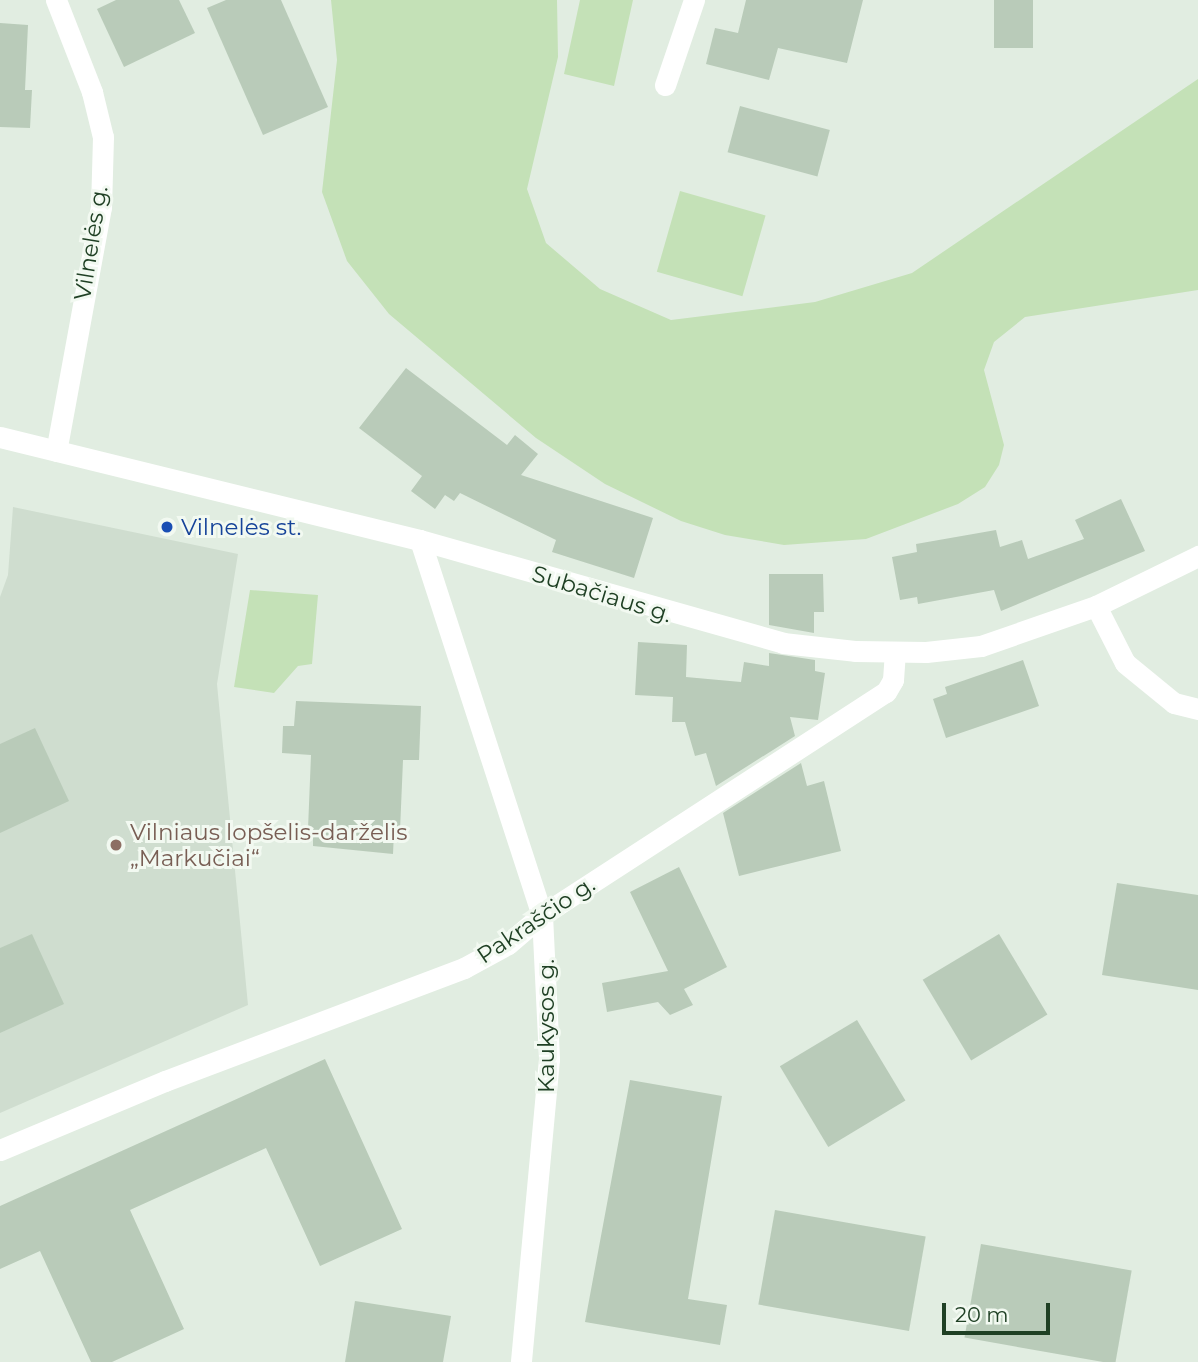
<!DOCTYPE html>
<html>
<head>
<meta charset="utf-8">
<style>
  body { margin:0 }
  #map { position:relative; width:1198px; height:1362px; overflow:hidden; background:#e1ede1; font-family:Montserrat,sans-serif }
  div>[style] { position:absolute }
  .built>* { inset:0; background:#cfddcf }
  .green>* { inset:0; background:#c4e1b7; transform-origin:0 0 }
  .building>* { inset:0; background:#b9cbb9; transform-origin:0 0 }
  .minor>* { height:21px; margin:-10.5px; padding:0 10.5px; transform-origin:10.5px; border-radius:10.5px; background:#fff }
  .dots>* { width:19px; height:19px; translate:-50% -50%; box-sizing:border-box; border:4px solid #f2f9f1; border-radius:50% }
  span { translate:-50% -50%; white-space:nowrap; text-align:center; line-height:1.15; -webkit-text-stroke:6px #f2f9f1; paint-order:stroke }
  .street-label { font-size:23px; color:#1f4024 }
  .transit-label { font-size:23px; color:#164399 }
  .left { translate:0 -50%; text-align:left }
  .education-label { font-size:23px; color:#785e54 }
  .scale { position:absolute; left:942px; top:1303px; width:108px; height:32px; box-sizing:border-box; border:4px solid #1f4024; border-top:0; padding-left:9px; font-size:21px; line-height:24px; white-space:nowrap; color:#1f4024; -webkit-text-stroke:5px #f2f9f1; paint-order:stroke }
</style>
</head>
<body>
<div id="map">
  <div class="built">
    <i style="clip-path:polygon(13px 507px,238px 554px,217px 684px,248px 1005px,0 1113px,0 597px,8px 575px)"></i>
  </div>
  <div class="green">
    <i style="clip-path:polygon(331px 0,557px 0,558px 57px,527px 189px,546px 243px,600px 289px,671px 320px,815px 302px,912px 273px,1198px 79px,1198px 290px,1025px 317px,994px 342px,984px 370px,1004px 445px,999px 465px,985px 487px,958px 504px,866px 539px,784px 545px,725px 535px,681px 521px,605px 484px,536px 438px,389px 314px,347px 261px,322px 192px,337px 60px)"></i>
    <i style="clip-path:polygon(580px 0,633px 0,614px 86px,564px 74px)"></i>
    <i style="left:680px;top:191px;width:89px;height:84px;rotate:16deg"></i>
    <i style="clip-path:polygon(250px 590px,318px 595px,312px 664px,298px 666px,274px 693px,234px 687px)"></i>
  </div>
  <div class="building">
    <i style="clip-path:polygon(116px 0,179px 0,195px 33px,124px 67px,97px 9px)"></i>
    <i style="clip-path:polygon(226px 0,281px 0,328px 107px,263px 135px,207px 8px)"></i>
    <i style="clip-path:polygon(746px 0,863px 0,847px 63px,778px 48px,769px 80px,706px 64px,715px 28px,738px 33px)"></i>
    <i style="left:994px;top:0;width:39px;height:48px"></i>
    <i style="clip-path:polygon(0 23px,28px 25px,25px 90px,32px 90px,30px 128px,0 127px)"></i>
    <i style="left:740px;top:106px;width:93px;height:48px;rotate:15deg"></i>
    <i style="clip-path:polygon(406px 368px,507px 445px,515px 435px,538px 454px,521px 475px,653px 518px,634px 578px,552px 552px,556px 540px,460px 493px,454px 501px,445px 495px,435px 509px,411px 491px,422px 476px,359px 428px)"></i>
    <i style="clip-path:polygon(1121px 499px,1145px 551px,1001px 611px,994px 590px,918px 604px,917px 597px,900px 600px,892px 557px,917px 552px,916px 544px,996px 530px,1000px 547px,1022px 540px,1028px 559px,1084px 539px,1075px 520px)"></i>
    <i style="clip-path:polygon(769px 574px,823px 574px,824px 612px,814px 612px,814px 633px,769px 625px)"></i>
    <i style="clip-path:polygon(638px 642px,687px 645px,686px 677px,741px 682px,744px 662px,769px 666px,769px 653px,815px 660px,815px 671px,825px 673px,818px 720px,790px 717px,795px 736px,716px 786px,706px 753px,695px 756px,685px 722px,672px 722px,673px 697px,635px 695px)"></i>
    <i style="clip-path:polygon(1023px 660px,1039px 706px,946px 738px,933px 699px,947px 694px,945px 687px)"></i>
    <i style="clip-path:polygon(296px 701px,421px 706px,419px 760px,403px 760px,400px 831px,394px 832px,393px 854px,313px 846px,313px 829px,308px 829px,311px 755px,282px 753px,283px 726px,294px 726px)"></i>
    <i style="clip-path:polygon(35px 728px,69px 801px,0 833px,0 744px)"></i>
    <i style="clip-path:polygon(801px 763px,807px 786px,824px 781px,841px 851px,739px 876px,723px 813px)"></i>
    <i style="clip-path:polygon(679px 867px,727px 967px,684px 989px,693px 1005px,670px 1015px,658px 1002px,607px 1012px,602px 983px,668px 971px,630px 892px)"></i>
    <i style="clip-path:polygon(1117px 883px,1198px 895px,1198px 990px,1102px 975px)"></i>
    <i style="clip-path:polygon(32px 934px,64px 1004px,0 1033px,0 948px)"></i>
    <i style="left:999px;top:934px;width:94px;height:89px;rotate:59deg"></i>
    <i style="left:857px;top:1020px;width:94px;height:90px;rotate:59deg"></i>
    <i style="clip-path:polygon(325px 1059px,402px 1229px,320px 1266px,266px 1148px,130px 1210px,184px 1329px,112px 1362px,91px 1362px,40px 1251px,0 1269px,0 1206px)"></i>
    <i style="clip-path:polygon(630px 1080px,722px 1096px,688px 1299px,727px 1305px,720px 1345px,585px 1322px)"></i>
    <i style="left:775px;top:1210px;width:153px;height:96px;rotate:10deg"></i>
    <i style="left:981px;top:1244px;width:153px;height:95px;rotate:10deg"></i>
    <i style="clip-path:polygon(355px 1301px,451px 1316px,443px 1362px,345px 1362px)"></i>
  </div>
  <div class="minor">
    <i style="left:56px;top:0;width:99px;rotate:68.6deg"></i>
    <i style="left:92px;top:92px;width:46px;rotate:76.3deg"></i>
    <i style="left:103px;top:137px;width:70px;rotate:91.6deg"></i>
    <i style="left:101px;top:207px;width:248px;rotate:100.4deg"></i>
    <i style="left:665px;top:85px;width:90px;rotate:-71.2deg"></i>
    <i style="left:0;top:437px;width:432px;rotate:13.8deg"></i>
    <i style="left:420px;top:540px;width:377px;rotate:15.8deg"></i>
    <i style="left:783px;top:643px;width:72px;rotate:6.3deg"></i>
    <i style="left:855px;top:651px;width:71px;rotate:0.8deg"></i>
    <i style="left:926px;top:652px;width:55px;rotate:-6.2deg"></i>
    <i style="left:981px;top:646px;width:122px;rotate:-19.2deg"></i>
    <i style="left:1096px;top:606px;width:114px;rotate:-26.1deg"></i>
    <i style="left:420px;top:540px;width:394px;rotate:72deg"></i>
    <i style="left:542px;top:915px;width:144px;rotate:87.2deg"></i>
    <i style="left:549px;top:1059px;width:304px;rotate:95.3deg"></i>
    <i style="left:1096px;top:606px;width:64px;rotate:63deg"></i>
    <i style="left:1125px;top:663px;width:63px;rotate:39.2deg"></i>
    <i style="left:1174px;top:703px;width:25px;rotate:14deg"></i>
    <i style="left:0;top:1150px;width:179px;rotate:-22.7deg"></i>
    <i style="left:165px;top:1081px;width:320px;rotate:-20.7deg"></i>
    <i style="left:464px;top:968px;width:50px;rotate:-28.6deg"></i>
    <i style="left:508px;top:944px;width:45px;rotate:-40.5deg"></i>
    <i style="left:542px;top:915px;width:410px;rotate:-33deg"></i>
    <i style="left:886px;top:692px;width:14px;rotate:-60deg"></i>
    <i style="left:893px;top:680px;width:27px;rotate:-86deg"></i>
  </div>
  <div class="dots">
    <i style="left:167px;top:527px;background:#1a4fb4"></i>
    <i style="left:116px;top:845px;background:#8d6e63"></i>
  </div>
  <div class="street-label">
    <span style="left:91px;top:243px;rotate:-81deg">Vilnelės g.</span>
    <span style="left:602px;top:594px;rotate:17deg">Subačiaus g.</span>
    <span style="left:536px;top:920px;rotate:-34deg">Pakraščio g.</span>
    <span style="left:546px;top:1026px;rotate:-90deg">Kaukysos g.</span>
  </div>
  <div class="transit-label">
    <span class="left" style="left:181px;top:527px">Vilnelės st.</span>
  </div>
  <div class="education-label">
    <span class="left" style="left:130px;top:845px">Vilniaus lopšelis-darželis<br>„Markučiai“</span>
  </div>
  <div class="scale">20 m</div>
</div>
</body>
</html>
